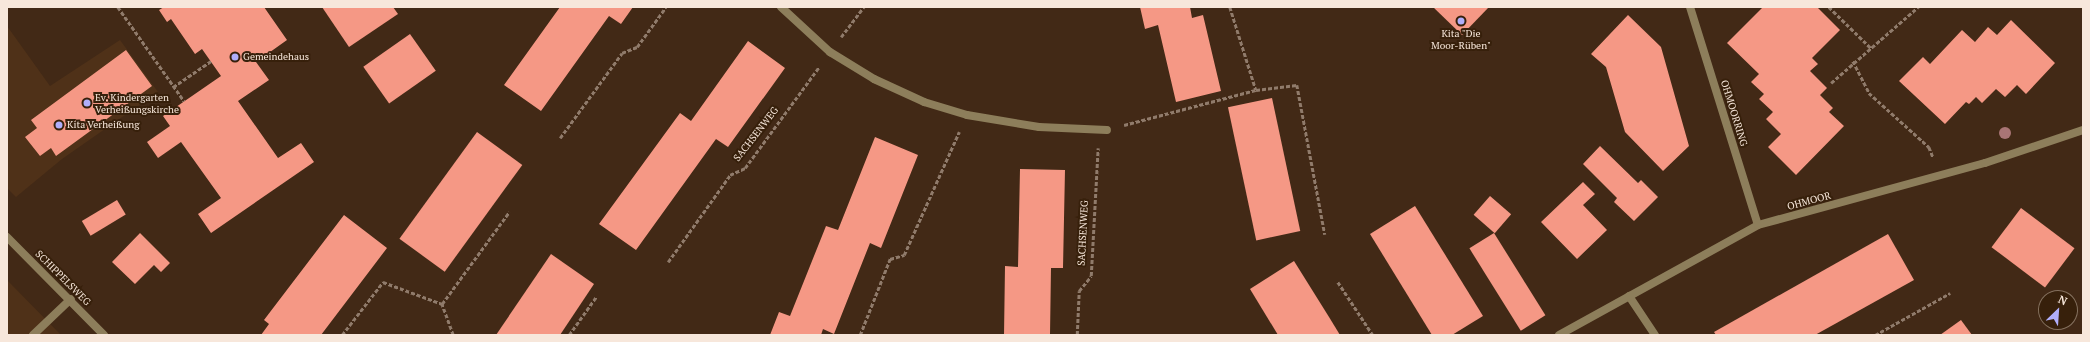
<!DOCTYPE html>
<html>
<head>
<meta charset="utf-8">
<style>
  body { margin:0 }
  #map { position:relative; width:2090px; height:342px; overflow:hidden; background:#422916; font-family:"PT Serif",serif }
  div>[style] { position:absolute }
  .built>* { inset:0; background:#4f3118 }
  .building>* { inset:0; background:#f59885; transform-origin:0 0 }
  .path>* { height:2.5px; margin-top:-1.25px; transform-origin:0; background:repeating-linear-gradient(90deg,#907b6b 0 4px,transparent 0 6px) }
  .lane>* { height:8px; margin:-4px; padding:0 4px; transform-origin:4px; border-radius:4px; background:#8d7e5b }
  .street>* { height:8px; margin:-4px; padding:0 4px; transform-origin:4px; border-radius:4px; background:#8d7e5b }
  .trees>* { width:12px; height:12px; margin:-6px; border-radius:50%; background:#a97575 }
  .dots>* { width:11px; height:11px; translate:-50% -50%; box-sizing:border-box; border:2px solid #37200b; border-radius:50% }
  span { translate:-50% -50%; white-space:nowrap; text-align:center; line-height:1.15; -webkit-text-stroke:4px #37200b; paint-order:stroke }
  .poi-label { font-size:10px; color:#f7e7db }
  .left { translate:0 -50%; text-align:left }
  .street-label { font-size:10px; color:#f7e7db }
  .frame { position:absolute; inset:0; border:8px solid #f7e7db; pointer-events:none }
  .north { position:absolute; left:2038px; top:290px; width:40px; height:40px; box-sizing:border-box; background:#37200b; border:1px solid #84705e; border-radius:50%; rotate:25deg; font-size:11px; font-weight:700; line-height:16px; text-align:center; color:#f7e7db }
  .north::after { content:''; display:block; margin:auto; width:14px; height:18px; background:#b0aefa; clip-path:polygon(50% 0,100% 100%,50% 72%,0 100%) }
</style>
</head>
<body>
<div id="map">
  <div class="built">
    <i style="clip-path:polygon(7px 26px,50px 86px,120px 40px,158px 92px,62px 159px,16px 197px,7px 188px)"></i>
    <i style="clip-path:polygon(7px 280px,61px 335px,7px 335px)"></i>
  </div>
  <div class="building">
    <i style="clip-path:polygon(164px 7px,264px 7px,287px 40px,256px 62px,269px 80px,238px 101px,278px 158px,301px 143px,314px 162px,211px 233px,198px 214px,221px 198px,181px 142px,158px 158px,147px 142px,170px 126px,163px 116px,221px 76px,202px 49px,195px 54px,171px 19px,167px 22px,159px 10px)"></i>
    <i style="clip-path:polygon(322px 7px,393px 7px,398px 14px,349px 47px)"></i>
    <i style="clip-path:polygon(560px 7px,633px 7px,621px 24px,609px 16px,541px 111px,504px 85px)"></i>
    <i style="clip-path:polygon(1140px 7px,1190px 7px,1192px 18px,1203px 15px,1221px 91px,1176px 102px,1158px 25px,1145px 29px)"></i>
    <i style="clip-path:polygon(1433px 7px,1489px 7px,1462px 35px)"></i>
    <i style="clip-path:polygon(1763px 7px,1817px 7px,1840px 30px,1812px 58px,1818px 64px,1810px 71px,1827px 88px,1820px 95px,1833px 108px,1829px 112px,1844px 126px,1796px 175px,1768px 147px,1781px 134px,1766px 119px,1773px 112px,1759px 99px,1764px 94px,1751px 82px,1759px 74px,1727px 43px)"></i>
    <i style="clip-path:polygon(1628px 15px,1661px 47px,1689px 146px,1663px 171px,1625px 132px,1606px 67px,1591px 54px)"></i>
    <i style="clip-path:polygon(2011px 20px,2055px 63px,2026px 94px,2017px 85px,2005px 97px,1996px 89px,1982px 103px,1976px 97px,1969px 104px,1966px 102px,1945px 124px,1899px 81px,1923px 57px,1930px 64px,1962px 30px,1975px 42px,1988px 27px,1997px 35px)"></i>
    <i style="left:410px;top:34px;width:45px;height:57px;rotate:55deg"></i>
    <i style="clip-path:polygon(748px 41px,785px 68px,728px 147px,716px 139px,636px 250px,599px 224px,680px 113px,691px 121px)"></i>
    <i style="clip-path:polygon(126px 50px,152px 86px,56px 156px,51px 148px,40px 156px,25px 137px,37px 128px,31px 120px)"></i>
    <i style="left:1272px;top:98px;width:136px;height:45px;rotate:78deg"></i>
    <i style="left:477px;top:132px;width:56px;height:132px;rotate:36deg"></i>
    <i style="clip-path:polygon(875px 137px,918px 155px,881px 248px,870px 243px,834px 334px,823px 329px,821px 335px,770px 335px,779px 312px,790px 316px,826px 226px,838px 230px)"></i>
    <i style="clip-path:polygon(1600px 146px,1638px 183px,1641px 180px,1658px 197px,1634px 221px,1614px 202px,1617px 198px,1583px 164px)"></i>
    <i style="clip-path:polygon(1020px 169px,1065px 170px,1063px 268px,1051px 268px,1050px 335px,1004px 335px,1005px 266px,1018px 267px)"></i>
    <i style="clip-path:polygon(1583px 182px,1595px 194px,1583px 205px,1607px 230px,1577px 259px,1541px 222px)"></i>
    <i style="left:1490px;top:196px;width:28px;height:25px;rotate:41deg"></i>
    <i style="left:117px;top:200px;width:17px;height:41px;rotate:59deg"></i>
    <i style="clip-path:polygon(1415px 206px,1483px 316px,1452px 335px,1432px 335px,1370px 234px)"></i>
    <i style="left:2021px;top:208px;width:67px;height:49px;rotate:37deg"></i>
    <i style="clip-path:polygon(344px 215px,387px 248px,321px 335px,261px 335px,269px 324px,264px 320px)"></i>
    <i style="clip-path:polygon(140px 233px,170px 263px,161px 272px,154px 265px,135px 284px,112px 262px)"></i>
    <i style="left:1494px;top:233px;width:97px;height:29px;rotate:58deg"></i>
    <i style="clip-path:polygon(1888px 234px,1914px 280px,1815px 335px,1716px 335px,1714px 332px)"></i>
    <i style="clip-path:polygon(551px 254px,594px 284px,560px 335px,496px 335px)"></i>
    <i style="clip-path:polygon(1294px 261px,1329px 317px,1340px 335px,1278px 335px,1250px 289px)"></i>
    <i style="clip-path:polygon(1961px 320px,1972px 335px,1940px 335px)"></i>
  </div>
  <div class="path">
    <i style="left:118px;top:7px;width:115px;rotate:54.9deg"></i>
    <i style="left:1230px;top:7px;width:87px;rotate:72.6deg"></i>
    <i style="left:1829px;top:7px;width:60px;rotate:44.3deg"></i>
    <i style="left:841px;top:37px;width:38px;rotate:-53deg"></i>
    <i style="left:1853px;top:61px;width:36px;rotate:63deg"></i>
    <i style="left:1869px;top:93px;width:81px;rotate:42deg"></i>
    <i style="left:1929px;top:147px;width:11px;rotate:68deg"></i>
    <i style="left:1831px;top:83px;width:116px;rotate:-41.1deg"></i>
    <i style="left:173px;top:87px;width:46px;rotate:-34.4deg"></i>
    <i style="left:1124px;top:125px;width:137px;rotate:-14.9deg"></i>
    <i style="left:1256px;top:90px;width:41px;rotate:-7deg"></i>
    <i style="left:1297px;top:85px;width:152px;rotate:79.4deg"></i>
    <i style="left:560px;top:138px;width:105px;rotate:-53.9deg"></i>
    <i style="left:622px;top:53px;width:16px;rotate:-22deg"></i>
    <i style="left:637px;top:47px;width:49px;rotate:-54.1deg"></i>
    <i style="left:668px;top:262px;width:107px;rotate:-54.5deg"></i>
    <i style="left:730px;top:175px;width:17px;rotate:-25deg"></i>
    <i style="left:745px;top:168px;width:125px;rotate:-53.8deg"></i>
    <i style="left:1338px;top:282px;width:64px;rotate:56.6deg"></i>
    <i style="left:342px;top:335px;width:67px;rotate:-52.3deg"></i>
    <i style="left:383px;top:282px;width:63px;rotate:20.4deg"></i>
    <i style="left:453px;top:335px;width:33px;rotate:-110deg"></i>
    <i style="left:442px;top:304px;width:114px;rotate:-53.9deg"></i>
    <i style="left:569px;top:335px;width:47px;rotate:-54.6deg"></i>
    <i style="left:860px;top:335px;width:82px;rotate:-68.5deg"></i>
    <i style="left:890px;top:259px;width:15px;rotate:-16deg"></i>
    <i style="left:904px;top:255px;width:135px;rotate:-65.9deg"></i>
    <i style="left:1077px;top:335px;width:44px;rotate:-87.4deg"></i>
    <i style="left:1079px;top:291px;width:19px;rotate:-51deg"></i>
    <i style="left:1091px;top:276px;width:128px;rotate:-86.9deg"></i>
    <i style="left:1875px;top:335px;width:86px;rotate:-29.2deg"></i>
  </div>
  <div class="lane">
    <i style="left:33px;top:335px;width:52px;rotate:-43.5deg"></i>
  </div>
  <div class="street">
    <i style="left:781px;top:7px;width:67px;rotate:42.6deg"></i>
    <i style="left:830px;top:52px;width:52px;rotate:31.5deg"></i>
    <i style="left:874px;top:79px;width:55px;rotate:24.7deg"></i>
    <i style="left:924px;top:102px;width:45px;rotate:16.8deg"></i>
    <i style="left:967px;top:115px;width:73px;rotate:9.5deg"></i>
    <i style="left:1039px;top:127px;width:68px;rotate:2.5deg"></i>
    <i style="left:1690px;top:7px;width:228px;rotate:72.7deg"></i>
    <i style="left:7px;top:237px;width:138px;rotate:45.3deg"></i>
    <i style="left:1629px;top:296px;width:47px;rotate:56.3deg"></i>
    <i style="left:1559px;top:335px;width:227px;rotate:-28.9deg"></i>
    <i style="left:1758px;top:225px;width:235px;rotate:-15.3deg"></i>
    <i style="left:1985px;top:163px;width:103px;rotate:-18.6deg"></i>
  </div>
  <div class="trees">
    <i style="left:2005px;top:133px"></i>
  </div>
  <div class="dots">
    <i style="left:1461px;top:21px;background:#b0aefa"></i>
    <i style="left:235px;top:57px;background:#b0aefa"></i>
    <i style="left:87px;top:103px;background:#b0aefa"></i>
    <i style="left:59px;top:125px;background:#b0aefa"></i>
  </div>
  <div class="poi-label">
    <span style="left:1461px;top:39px">Kita "Die<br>Moor-Rüben"</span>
    <span class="left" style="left:243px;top:57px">Gemeindehaus</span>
    <span class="left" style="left:95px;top:103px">Ev. Kindergarten<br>Verheißungskirche</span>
    <span class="left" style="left:67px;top:125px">Kita Verheißung</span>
  </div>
  <div class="street-label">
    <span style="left:1734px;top:113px;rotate:73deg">OHMOORRING</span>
    <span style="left:756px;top:134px;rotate:-52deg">SACHSENWEG</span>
    <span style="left:1809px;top:201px;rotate:-15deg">OHMOOR</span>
    <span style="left:1083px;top:233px;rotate:-87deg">SACHSENWEG</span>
    <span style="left:63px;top:278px;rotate:45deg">SCHIPPELSWEG</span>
  </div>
  <div class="frame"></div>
  <div class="north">N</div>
</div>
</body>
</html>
